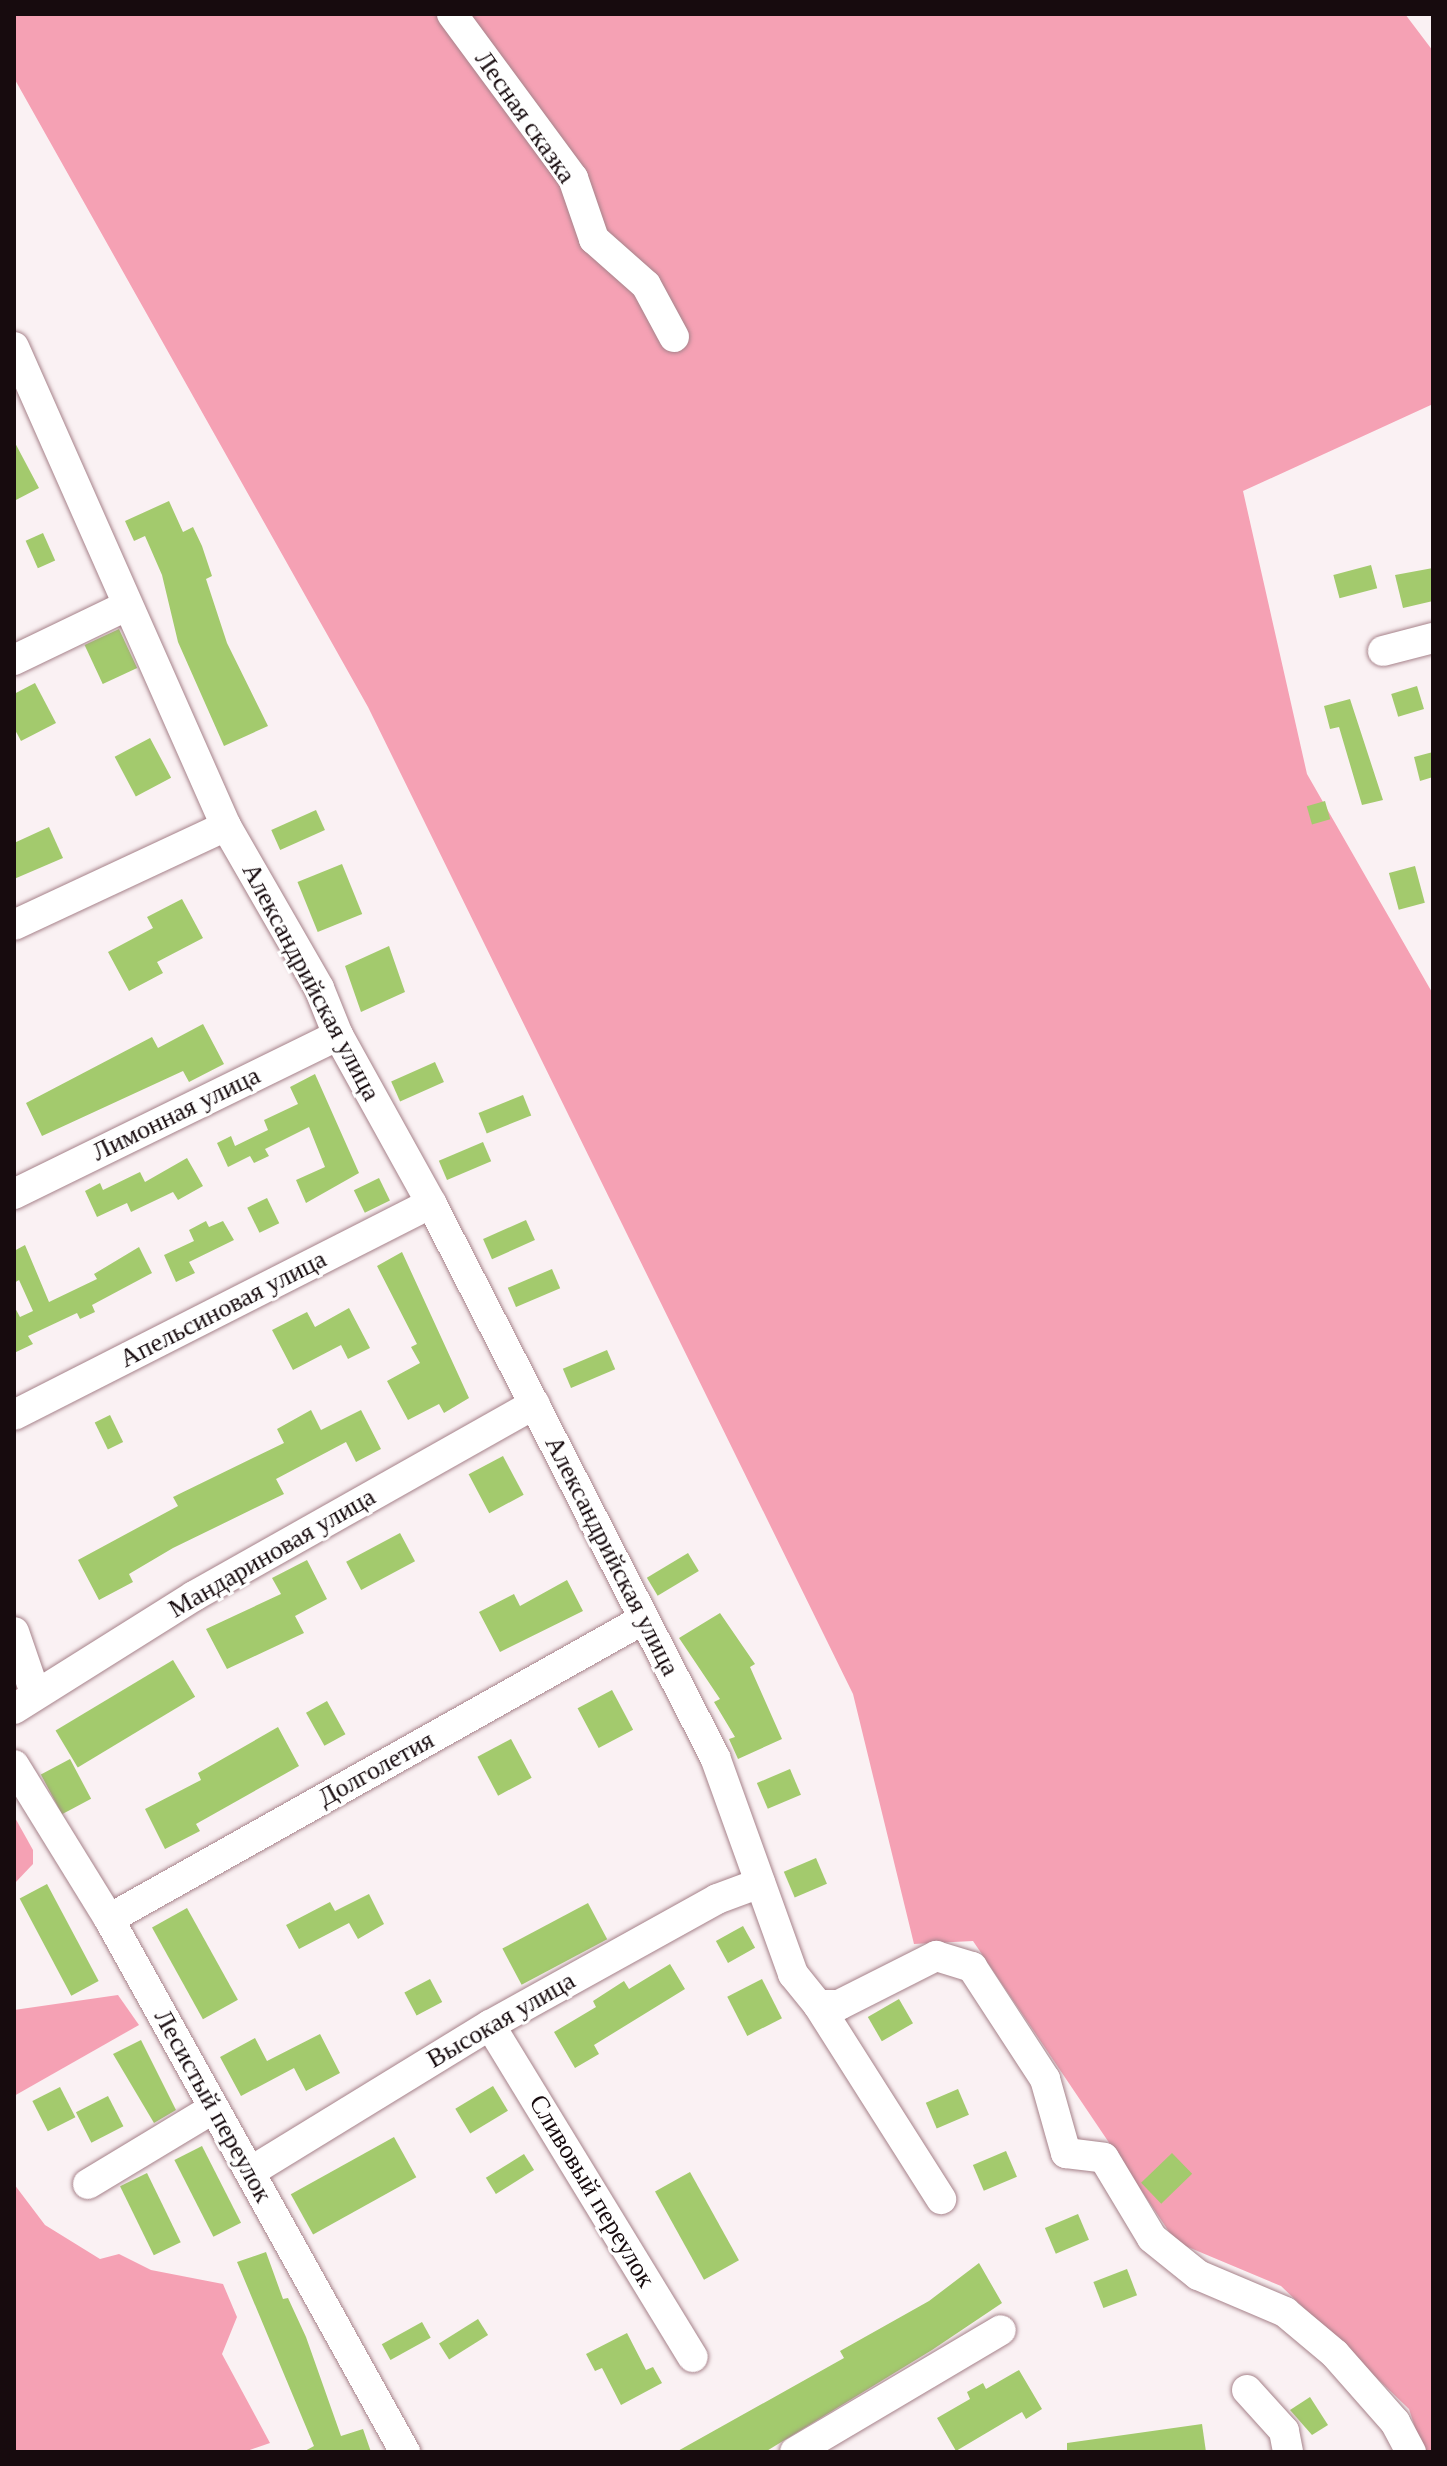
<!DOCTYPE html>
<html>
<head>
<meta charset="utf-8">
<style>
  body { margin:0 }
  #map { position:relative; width:1447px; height:2466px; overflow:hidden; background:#faf1f3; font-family:Georgia,serif }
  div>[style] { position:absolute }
  .forest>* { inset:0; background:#f5a1b4 }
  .building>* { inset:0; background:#a3ca6d; transform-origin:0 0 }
  .roads { filter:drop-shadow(0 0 2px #a6828a) drop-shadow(0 0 2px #a6828a) }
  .minor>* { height:30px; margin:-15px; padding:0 15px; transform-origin:15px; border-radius:15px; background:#fff }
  span { translate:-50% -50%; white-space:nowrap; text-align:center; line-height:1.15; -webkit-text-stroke:6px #fff; paint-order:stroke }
  .street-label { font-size:26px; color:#170b0e }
  .frame { position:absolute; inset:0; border:16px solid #170b0e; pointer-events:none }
</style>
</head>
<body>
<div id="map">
  <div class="forest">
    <i style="clip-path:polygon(14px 14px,1405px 14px,1433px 51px,1433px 404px,1243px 491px,1307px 774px,1433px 994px,1433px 2452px,1423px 2452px,1409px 2409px,1281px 2286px,1176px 2242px,973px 1941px,914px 1944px,853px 1694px,368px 707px,14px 78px)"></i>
    <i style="clip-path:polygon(14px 1816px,33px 1850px,33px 1864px,14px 1884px)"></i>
    <i style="clip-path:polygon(118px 1995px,139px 2025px,14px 2096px,14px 2010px)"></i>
    <i style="clip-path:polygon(14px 2184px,45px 2225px,100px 2259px,119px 2254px,151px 2270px,223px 2284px,237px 2317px,222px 2354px,270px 2443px,244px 2452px,14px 2452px)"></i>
  </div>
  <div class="building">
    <i style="clip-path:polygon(14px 441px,39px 488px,14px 501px)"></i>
    <i style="clip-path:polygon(169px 501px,183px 532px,193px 527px,202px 546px,212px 576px,206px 579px,227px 643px,268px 726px,224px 746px,178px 642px,162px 575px,145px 536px,134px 541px,125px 521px)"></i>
    <i style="left:43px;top:533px;width:30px;height:19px;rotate:66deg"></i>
    <i style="left:1371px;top:565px;width:24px;height:39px;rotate:75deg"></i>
    <i style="clip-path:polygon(1433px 568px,1433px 601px,1403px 608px,1395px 575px)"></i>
    <i style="left:119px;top:629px;width:43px;height:38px;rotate:65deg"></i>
    <i style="clip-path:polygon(35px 683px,56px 723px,21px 741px,14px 728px,14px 694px)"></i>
    <i style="left:1417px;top:686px;width:24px;height:27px;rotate:73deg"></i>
    <i style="clip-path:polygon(1350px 699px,1383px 800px,1362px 805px,1339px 727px,1330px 729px,1324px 706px)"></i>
    <i style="left:150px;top:738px;width:45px;height:40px;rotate:62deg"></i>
    <i style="clip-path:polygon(1433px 752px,1433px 777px,1420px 781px,1414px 757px)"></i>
    <i style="left:1325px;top:801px;width:19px;height:19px;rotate:74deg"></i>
    <i style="left:316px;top:810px;width:22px;height:49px;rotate:66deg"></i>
    <i style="clip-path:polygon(49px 827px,63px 858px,14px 879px,14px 843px)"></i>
    <i style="left:342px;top:864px;width:54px;height:48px;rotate:68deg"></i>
    <i style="left:1415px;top:866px;width:38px;height:27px;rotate:75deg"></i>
    <i style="clip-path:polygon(182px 899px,203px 938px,157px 962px,163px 973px,129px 991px,108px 952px,153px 928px,147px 917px)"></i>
    <i style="clip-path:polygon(389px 946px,405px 992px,361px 1012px,345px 966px)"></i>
    <i style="clip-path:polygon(203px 1024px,224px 1064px,189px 1082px,183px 1071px,42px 1136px,26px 1103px,152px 1037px,158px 1048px)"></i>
    <i style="left:435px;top:1062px;width:22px;height:48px;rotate:66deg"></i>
    <i style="clip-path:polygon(315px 1074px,359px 1173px,306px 1203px,296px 1180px,325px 1167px,309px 1127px,265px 1149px,269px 1156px,254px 1163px,250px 1156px,228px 1167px,217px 1143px,231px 1136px,235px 1146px,268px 1130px,264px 1120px,298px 1104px,290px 1087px)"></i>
    <i style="left:523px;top:1095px;width:22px;height:48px;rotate:68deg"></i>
    <i style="left:483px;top:1142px;width:21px;height:48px;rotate:67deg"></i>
    <i style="clip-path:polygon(187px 1158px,203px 1186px,178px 1200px,173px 1192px,131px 1212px,127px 1203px,97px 1217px,85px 1191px,100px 1183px,103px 1190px,140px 1172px,145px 1182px)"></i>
    <i style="left:379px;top:1178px;width:25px;height:28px;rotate:64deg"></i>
    <i style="left:267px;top:1198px;width:28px;height:22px;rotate:64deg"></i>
    <i style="left:526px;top:1220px;width:22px;height:47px;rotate:66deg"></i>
    <i style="clip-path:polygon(206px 1221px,209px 1227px,223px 1221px,234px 1240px,189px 1262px,195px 1273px,176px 1282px,164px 1255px,194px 1241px,189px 1230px)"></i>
    <i style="clip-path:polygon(25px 1245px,49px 1302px,97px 1279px,94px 1274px,139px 1247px,152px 1273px,92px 1305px,95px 1312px,80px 1319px,77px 1313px,28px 1336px,33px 1344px,14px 1353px,14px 1306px,20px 1317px,33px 1311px,19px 1280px,14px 1283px,14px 1251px)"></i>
    <i style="clip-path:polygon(402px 1252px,469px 1398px,444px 1413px,439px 1404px,408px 1420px,387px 1381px,420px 1363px,411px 1347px,417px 1344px,377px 1266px)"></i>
    <i style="left:552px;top:1269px;width:21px;height:48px;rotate:67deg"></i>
    <i style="clip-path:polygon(349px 1308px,370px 1348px,348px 1359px,341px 1345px,293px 1370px,272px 1330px,307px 1312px,315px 1327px)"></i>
    <i style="left:607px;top:1350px;width:21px;height:48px;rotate:67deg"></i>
    <i style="clip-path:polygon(311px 1410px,321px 1430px,361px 1410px,381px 1449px,356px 1462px,346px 1442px,276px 1479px,284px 1494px,173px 1548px,129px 1574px,133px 1582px,99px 1600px,78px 1560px,178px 1506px,173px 1497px,284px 1443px,277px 1429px)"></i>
    <i style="left:110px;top:1415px;width:30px;height:17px;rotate:64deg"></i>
    <i style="left:503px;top:1456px;width:44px;height:39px;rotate:62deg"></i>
    <i style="left:400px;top:1533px;width:32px;height:61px;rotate:62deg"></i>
    <i style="left:688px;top:1553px;width:21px;height:48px;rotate:59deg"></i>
    <i style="clip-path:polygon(307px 1560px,327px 1599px,295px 1616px,304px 1633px,227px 1669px,206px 1629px,281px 1594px,272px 1578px)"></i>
    <i style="clip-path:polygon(567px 1580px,583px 1611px,500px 1652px,479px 1612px,514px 1594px,520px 1606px)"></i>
    <i style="clip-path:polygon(720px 1613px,755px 1664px,750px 1667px,782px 1739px,738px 1759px,729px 1739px,735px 1737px,714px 1702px,720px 1699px,679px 1638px)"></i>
    <i style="left:173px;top:1660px;width:43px;height:137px;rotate:59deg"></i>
    <i style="left:612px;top:1690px;width:45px;height:39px;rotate:62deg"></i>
    <i style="left:327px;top:1701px;width:38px;height:24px;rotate:61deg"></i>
    <i style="clip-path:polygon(278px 1727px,299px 1766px,196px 1824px,200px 1831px,165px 1849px,145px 1809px,201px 1780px,198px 1773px)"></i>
    <i style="left:511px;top:1739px;width:44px;height:38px;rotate:62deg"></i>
    <i style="left:70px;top:1759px;width:45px;height:33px;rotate:62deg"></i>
    <i style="left:790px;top:1769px;width:28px;height:36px;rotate:67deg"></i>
    <i style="left:816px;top:1858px;width:28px;height:35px;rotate:67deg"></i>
    <i style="left:47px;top:1884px;width:110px;height:31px;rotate:62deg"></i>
    <i style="clip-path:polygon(369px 1894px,384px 1924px,358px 1939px,349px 1923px,299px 1949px,286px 1925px,330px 1902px,335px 1911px)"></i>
    <i style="left:588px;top:1903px;width:41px;height:97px;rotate:62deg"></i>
    <i style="left:187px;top:1908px;width:105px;height:40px;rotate:61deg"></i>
    <i style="left:743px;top:1926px;width:25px;height:31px;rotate:61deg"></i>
    <i style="clip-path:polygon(670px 1964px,685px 1989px,594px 2045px,599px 2054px,575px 2068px,554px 2032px,596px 2007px,593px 2001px,624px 1981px,629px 1989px)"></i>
    <i style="left:430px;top:1979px;width:26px;height:29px;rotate:62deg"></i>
    <i style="left:762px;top:1979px;width:44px;height:39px;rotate:63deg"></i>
    <i style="left:899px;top:1999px;width:28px;height:36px;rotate:60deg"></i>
    <i style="clip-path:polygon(320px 2034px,340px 2073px,306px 2091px,294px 2068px,241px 2096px,220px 2057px,255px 2038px,267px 2061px)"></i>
    <i style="clip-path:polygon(141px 2040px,176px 2110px,154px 2123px,113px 2054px)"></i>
    <i style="left:493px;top:2086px;width:29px;height:44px;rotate:59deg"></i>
    <i style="left:60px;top:2087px;width:34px;height:31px;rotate:63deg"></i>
    <i style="left:958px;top:2089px;width:28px;height:35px;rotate:67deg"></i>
    <i style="left:108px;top:2096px;width:34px;height:36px;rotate:63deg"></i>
    <i style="left:394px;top:2137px;width:46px;height:118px;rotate:61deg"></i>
    <i style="left:202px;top:2146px;width:86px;height:31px;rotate:63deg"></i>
    <i style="left:1006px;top:2151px;width:28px;height:36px;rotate:67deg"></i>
    <i style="left:1172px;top:2153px;width:29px;height:43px;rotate:46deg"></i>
    <i style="left:524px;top:2154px;width:19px;height:45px;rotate:58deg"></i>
    <i style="left:690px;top:2172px;width:101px;height:40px;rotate:61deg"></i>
    <i style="left:147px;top:2173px;width:77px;height:30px;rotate:64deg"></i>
    <i style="left:1078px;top:2214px;width:28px;height:36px;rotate:67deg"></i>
    <i style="clip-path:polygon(266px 2252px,283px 2299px,288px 2298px,306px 2337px,341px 2436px,363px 2429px,371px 2452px,303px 2452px,314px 2446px,237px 2262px)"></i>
    <i style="clip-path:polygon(979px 2263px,1002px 2303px,932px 2350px,765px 2452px,676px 2452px,844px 2358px,840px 2351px,929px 2301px)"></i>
    <i style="left:1127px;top:2269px;width:28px;height:36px;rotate:69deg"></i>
    <i style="left:478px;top:2319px;width:19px;height:46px;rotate:58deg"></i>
    <i style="left:422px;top:2322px;width:18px;height:46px;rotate:61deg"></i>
    <i style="clip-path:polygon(627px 2333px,646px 2370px,653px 2367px,662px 2383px,621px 2405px,602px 2368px,595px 2371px,586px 2354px)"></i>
    <i style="clip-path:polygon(1019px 2370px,1042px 2409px,1026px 2419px,1022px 2412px,956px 2451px,937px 2418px,970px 2399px,967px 2392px,983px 2383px,986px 2389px)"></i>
    <i style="clip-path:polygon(1310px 2397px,1328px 2425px,1312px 2435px,1290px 2410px)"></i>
    <i style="clip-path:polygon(1202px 2424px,1206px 2452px,1067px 2452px,1067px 2443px)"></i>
  </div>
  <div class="roads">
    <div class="minor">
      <i style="left:452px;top:14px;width:204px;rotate:53.6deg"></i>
      <i style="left:573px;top:178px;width:65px;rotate:71deg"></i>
      <i style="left:594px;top:239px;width:69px;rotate:41.5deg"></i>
      <i style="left:646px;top:285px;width:59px;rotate:61.7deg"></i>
      <i style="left:14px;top:347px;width:524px;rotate:66.13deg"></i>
      <i style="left:226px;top:826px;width:187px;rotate:60.1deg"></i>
      <i style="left:319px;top:988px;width:51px;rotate:68deg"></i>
      <i style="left:338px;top:1035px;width:192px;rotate:61deg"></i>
      <i style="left:431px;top:1203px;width:623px;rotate:62.86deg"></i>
      <i style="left:715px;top:1757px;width:231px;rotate:70.2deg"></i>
      <i style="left:793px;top:1974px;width:40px;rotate:51deg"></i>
      <i style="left:818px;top:2005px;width:21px"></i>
      <i style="left:839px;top:2005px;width:109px;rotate:-26.8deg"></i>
      <i style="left:936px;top:1956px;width:38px;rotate:17deg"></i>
      <i style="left:972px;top:1967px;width:134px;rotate:56.9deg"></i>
      <i style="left:1045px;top:2079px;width:77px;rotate:74.2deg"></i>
      <i style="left:1066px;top:2153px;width:38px;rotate:7deg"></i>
      <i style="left:1104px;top:2158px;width:93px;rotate:59deg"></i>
      <i style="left:1152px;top:2238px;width:59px;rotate:38.8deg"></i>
      <i style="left:1198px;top:2275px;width:95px;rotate:23deg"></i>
      <i style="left:1285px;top:2312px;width:65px;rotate:40deg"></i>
      <i style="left:1335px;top:2354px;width:91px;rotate:48.6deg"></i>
      <i style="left:1395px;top:2422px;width:34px;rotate:62deg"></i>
      <i style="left:1383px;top:651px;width:52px;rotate:-14.6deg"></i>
      <i style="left:14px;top:660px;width:124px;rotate:-25.7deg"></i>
      <i style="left:14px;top:925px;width:234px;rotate:-25deg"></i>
      <i style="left:14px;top:1194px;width:361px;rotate:-26.1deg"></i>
      <i style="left:14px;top:1415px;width:468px;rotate:-26.9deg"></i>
      <i style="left:14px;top:1632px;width:65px;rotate:71deg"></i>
      <i style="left:14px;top:1709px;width:213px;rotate:-32.1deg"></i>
      <i style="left:194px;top:1596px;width:391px;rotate:-29.4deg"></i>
      <i style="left:14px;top:1765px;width:181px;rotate:58.3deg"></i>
      <i style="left:109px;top:1919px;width:610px;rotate:60.95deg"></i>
      <i style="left:109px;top:1919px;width:613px;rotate:-29.28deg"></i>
      <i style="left:818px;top:2005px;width:230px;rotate:57.6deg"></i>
      <i style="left:490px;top:2025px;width:389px;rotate:58.6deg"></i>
      <i style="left:250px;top:2172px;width:281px;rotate:-31.5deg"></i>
      <i style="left:490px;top:2025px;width:260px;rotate:-29deg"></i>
      <i style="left:717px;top:1899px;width:46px;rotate:-20.4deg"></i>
      <i style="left:88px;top:2184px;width:147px;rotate:-31.1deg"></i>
      <i style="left:1247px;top:2390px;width:55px;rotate:47.9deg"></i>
      <i style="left:1284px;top:2431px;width:21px;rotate:79deg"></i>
      <i style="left:795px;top:2452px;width:239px;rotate:-30.6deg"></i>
    </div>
  </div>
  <div class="street-label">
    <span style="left:525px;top:117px;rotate:55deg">Лесная сказка</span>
    <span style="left:311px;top:982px;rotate:62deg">Александрийская улица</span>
    <span style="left:176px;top:1114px;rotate:-26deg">Лимонная улица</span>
    <span style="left:223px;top:1309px;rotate:-27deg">Апельсиновая улица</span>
    <span style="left:272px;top:1553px;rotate:-30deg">Мандариновая улица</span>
    <span style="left:612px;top:1556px;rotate:63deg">Александрийская улица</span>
    <span style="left:376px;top:1769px;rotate:-29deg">Долголетия</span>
    <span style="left:501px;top:2020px;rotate:-30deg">Высокая улица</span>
    <span style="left:213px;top:2106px;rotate:61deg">Лесистый переулок</span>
    <span style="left:592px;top:2191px;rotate:59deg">Сливовый переулок</span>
  </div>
  <div class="frame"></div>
</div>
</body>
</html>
